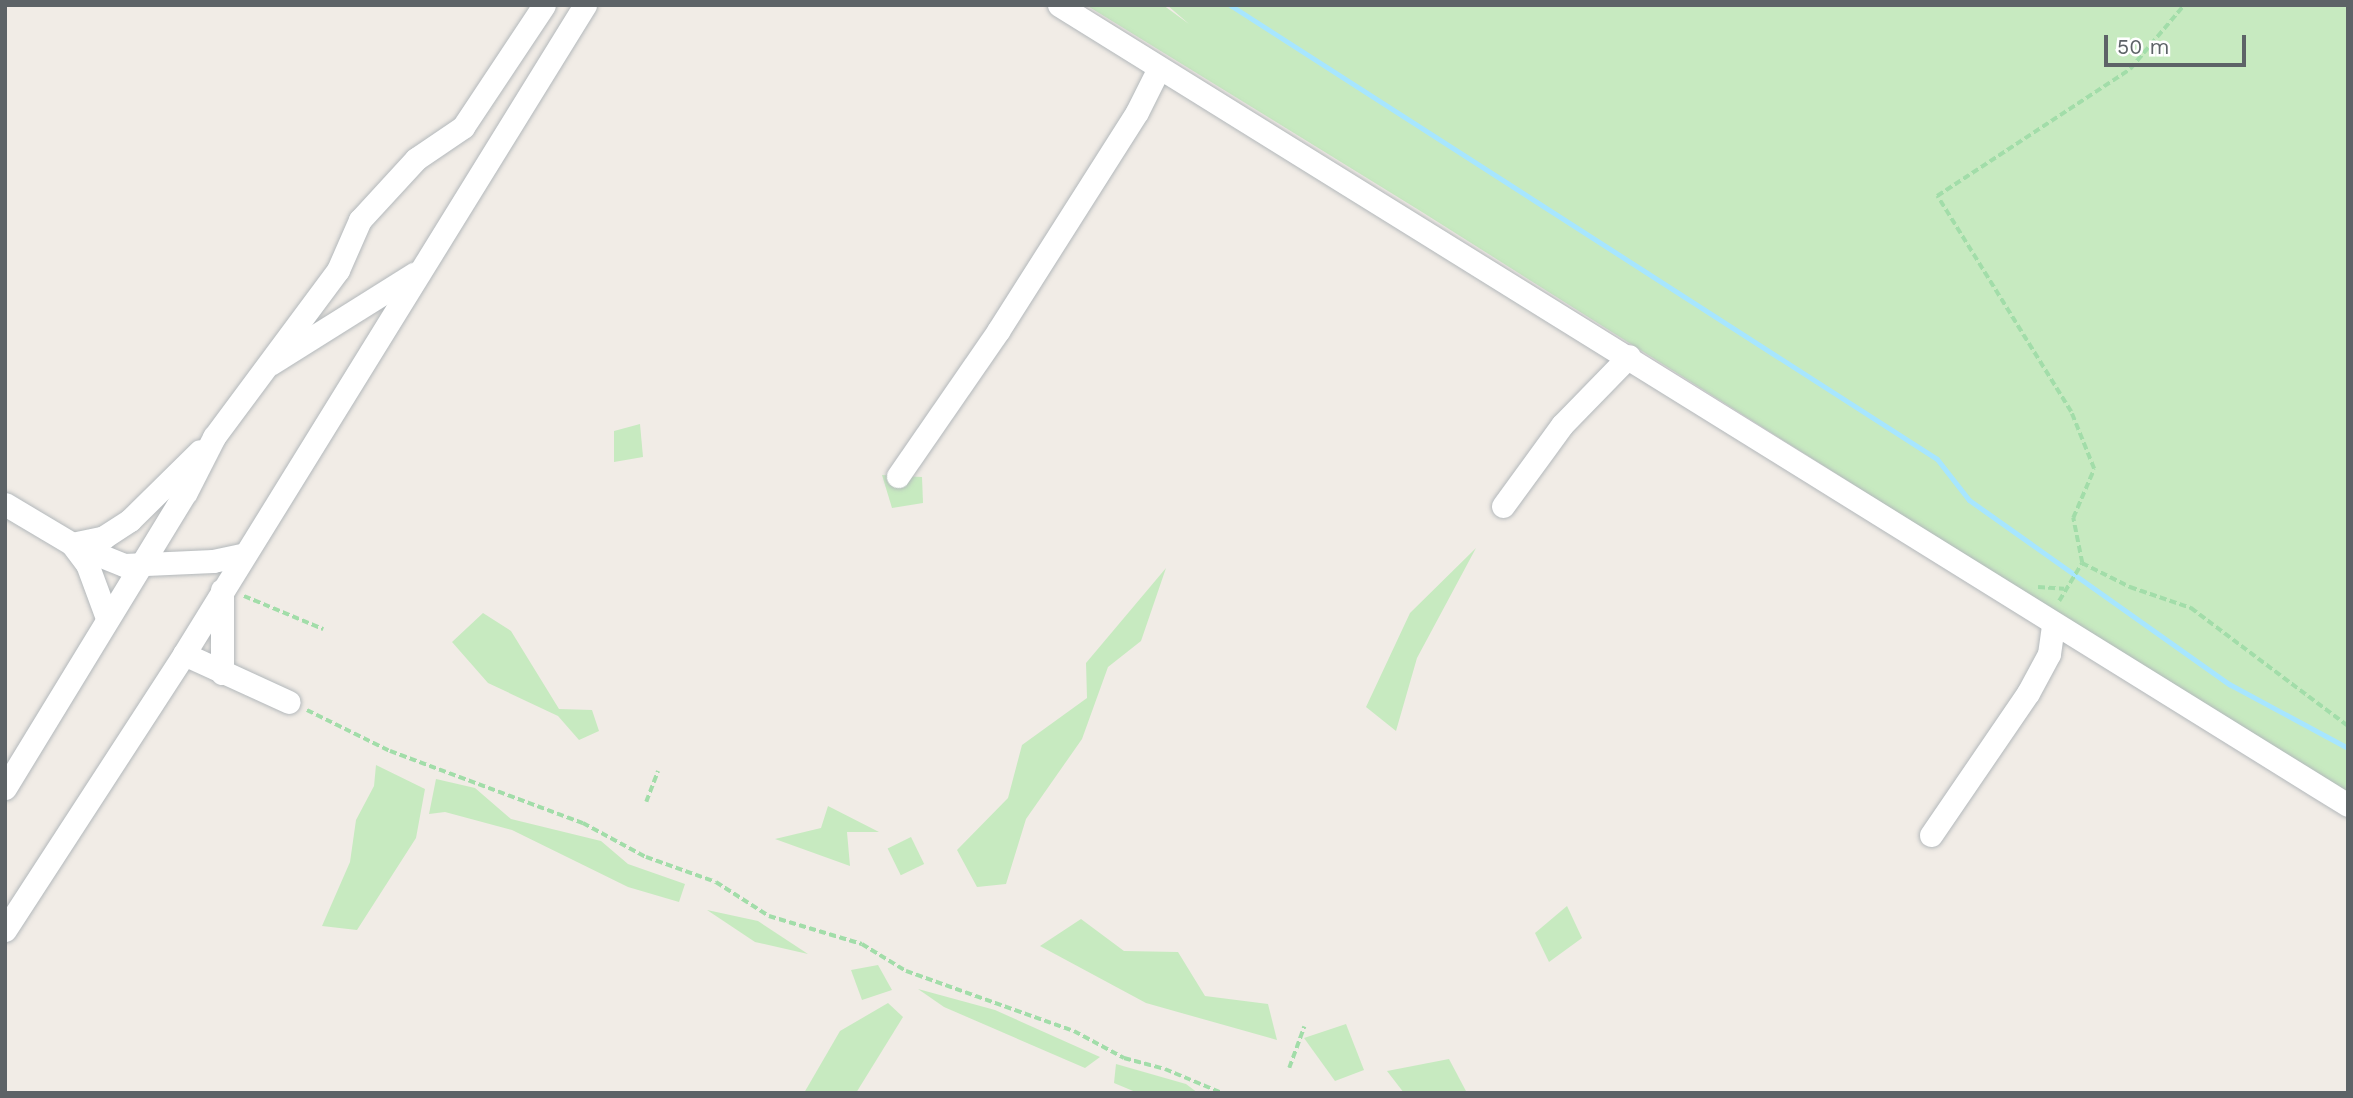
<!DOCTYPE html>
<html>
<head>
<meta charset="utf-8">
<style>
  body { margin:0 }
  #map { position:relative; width:2353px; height:1098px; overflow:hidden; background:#f1ece6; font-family:"Work Sans",sans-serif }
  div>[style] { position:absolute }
  .green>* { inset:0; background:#c7eac0; transform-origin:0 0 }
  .stream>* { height:5px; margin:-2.5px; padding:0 2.5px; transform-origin:2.5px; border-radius:2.5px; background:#a7e6ff }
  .path>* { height:3.5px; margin-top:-1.75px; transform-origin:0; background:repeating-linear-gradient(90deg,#a2dda9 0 7px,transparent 0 10.5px) }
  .roads { filter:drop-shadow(0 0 2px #b3b8bb) drop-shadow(0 0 2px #b3b8bb) }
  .minor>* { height:23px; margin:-11.5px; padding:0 11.5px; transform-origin:11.5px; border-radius:11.5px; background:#fff }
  span { translate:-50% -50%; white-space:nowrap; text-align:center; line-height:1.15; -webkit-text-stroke:7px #fff; paint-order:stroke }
  .frame { position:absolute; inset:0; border:7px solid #5d6367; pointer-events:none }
  .scale { position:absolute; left:2104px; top:35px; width:142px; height:32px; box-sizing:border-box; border:4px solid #5d6367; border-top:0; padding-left:9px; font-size:21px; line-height:24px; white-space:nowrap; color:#5d6367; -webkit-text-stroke:5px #fff; paint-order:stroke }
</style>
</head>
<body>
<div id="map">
  <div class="green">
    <i style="clip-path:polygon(1086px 5px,1163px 5px,1189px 24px,1167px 5px,2348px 5px,2348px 797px,1422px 212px)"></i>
    <i style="clip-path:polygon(640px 424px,643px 457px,614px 462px,614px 431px)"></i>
    <i style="clip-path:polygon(882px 475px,922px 477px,923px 503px,892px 508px)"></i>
    <i style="clip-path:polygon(1476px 548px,1417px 658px,1396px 731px,1366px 707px,1410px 613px)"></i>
    <i style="clip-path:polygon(1166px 568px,1141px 641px,1108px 667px,1082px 739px,1026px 819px,1006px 884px,977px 887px,957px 850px,1008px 798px,1022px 745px,1087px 698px,1086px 663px)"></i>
    <i style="clip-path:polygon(483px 613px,511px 631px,559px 709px,592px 710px,599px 731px,579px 740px,558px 716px,488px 683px,452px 642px)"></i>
    <i style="clip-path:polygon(376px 765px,425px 789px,416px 838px,357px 930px,322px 926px,350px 862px,356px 820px,374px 786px)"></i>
    <i style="clip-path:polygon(436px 779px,475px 788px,511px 819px,601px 841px,628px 864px,685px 884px,679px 902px,628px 887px,512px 830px,445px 812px,429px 814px)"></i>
    <i style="clip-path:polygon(828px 806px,879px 832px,847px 832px,850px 866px,775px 839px,821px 828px)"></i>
    <i style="left:911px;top:837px;width:30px;height:26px;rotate:64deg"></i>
    <i style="clip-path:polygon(1567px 906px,1582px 938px,1549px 962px,1535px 933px)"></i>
    <i style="clip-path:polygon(707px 910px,758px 921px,808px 954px,755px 942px)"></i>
    <i style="clip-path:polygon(1081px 919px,1124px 951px,1178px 952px,1205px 996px,1268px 1004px,1277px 1040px,1146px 1003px,1040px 946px)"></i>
    <i style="clip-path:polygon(878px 965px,892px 990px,862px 1000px,851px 970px)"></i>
    <i style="clip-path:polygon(918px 989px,995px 1010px,1100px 1057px,1085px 1068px,944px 1007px)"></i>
    <i style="clip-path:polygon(888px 1003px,903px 1017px,856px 1093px,804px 1093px,840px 1031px)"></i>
    <i style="clip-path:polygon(1346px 1024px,1364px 1070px,1335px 1081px,1304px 1038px)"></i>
    <i style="clip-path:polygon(1449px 1059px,1467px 1093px,1404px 1093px,1387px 1071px)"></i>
    <i style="clip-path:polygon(1116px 1064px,1186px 1084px,1198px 1093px,1138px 1093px,1114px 1083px)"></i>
  </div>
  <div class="stream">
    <i style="left:1230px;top:5px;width:840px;rotate:32.71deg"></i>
    <i style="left:1937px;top:459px;width:52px;rotate:52deg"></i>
    <i style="left:1969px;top:500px;width:319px;rotate:35.3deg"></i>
    <i style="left:2229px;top:684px;width:135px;rotate:28.3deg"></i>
  </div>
  <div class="path">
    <i style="left:2082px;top:563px;width:54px;rotate:26.6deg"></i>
    <i style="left:2130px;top:587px;width:65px;rotate:19deg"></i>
    <i style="left:2191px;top:608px;width:196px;rotate:36.9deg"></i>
    <i style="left:2038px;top:587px;width:26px;rotate:4deg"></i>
    <i style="left:244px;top:596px;width:86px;rotate:22.7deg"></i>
    <i style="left:2059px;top:601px;width:44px;rotate:-58.8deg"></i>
    <i style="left:2082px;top:563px;width:46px;rotate:-101.3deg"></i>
    <i style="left:2073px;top:518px;width:53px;rotate:-66.8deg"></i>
    <i style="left:2094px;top:469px;width:61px;rotate:-112deg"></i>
    <i style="left:2071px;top:412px;width:254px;rotate:-121.8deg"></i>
    <i style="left:1937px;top:196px;width:231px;rotate:-33.3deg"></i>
    <i style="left:2130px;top:69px;width:84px;rotate:-49.8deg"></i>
    <i style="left:307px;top:710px;width:93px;rotate:26.3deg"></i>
    <i style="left:390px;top:751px;width:206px;rotate:20.5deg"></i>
    <i style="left:583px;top:823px;width:72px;rotate:28.4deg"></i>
    <i style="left:646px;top:857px;width:74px;rotate:19.7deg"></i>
    <i style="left:716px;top:882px;width:63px;rotate:32.7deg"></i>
    <i style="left:769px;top:916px;width:97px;rotate:16.8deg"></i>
    <i style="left:862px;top:944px;width:52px;rotate:31.5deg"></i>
    <i style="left:906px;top:971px;width:178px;rotate:19.7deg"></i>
    <i style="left:1074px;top:1031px;width:57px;rotate:28.4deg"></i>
    <i style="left:1124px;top:1058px;width:42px;rotate:15deg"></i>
    <i style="left:1165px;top:1069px;width:62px;rotate:22.8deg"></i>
    <i style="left:646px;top:802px;width:33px;rotate:-69deg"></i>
    <i style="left:1289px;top:1068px;width:44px;rotate:-69.9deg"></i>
  </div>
  <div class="roads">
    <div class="minor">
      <i style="left:1059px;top:5px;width:1517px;rotate:31.83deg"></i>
      <i style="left:272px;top:363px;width:168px;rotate:-32.1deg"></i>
      <i style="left:898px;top:476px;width:176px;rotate:-55.4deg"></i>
      <i style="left:998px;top:331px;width:259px;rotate:-57.6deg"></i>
      <i style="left:1137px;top:112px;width:49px;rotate:-63.4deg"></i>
      <i style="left:5px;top:504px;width:78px;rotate:30.8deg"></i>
      <i style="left:72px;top:544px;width:56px;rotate:22deg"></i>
      <i style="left:124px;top:565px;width:89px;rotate:-2.6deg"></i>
      <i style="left:213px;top:561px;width:30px;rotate:-12deg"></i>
      <i style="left:1503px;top:506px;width:100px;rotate:-53.9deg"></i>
      <i style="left:1562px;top:425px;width:96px;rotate:-45.8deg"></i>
      <i style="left:107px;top:618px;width:58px;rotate:-110.3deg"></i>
      <i style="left:87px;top:564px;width:25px;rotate:-127deg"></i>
      <i style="left:72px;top:544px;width:33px;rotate:-12deg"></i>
      <i style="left:104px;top:537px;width:31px;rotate:-33deg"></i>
      <i style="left:130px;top:520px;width:98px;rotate:-44.6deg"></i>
      <i style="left:184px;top:654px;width:115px;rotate:24.6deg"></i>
      <i style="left:222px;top:673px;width:83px;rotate:-90deg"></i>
      <i style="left:5px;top:788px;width:347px;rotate:-58.6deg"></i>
      <i style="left:186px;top:492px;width:62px;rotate:-63deg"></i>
      <i style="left:214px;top:437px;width:208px;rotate:-53.4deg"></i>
      <i style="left:338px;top:270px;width:55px;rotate:-66.3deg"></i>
      <i style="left:360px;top:220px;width:83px;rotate:-47.4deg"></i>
      <i style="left:416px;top:159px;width:57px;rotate:-34.2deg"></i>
      <i style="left:463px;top:127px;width:146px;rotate:-56.4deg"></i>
      <i style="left:1931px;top:835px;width:172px;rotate:-55.7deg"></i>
      <i style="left:2028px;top:693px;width:44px;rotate:-61.7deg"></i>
      <i style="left:2049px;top:654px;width:29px;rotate:-82deg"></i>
      <i style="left:5px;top:930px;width:329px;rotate:-57deg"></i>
      <i style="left:184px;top:654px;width:763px;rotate:-58.29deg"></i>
    </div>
  </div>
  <div class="frame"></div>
  <div class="scale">50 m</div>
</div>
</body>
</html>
